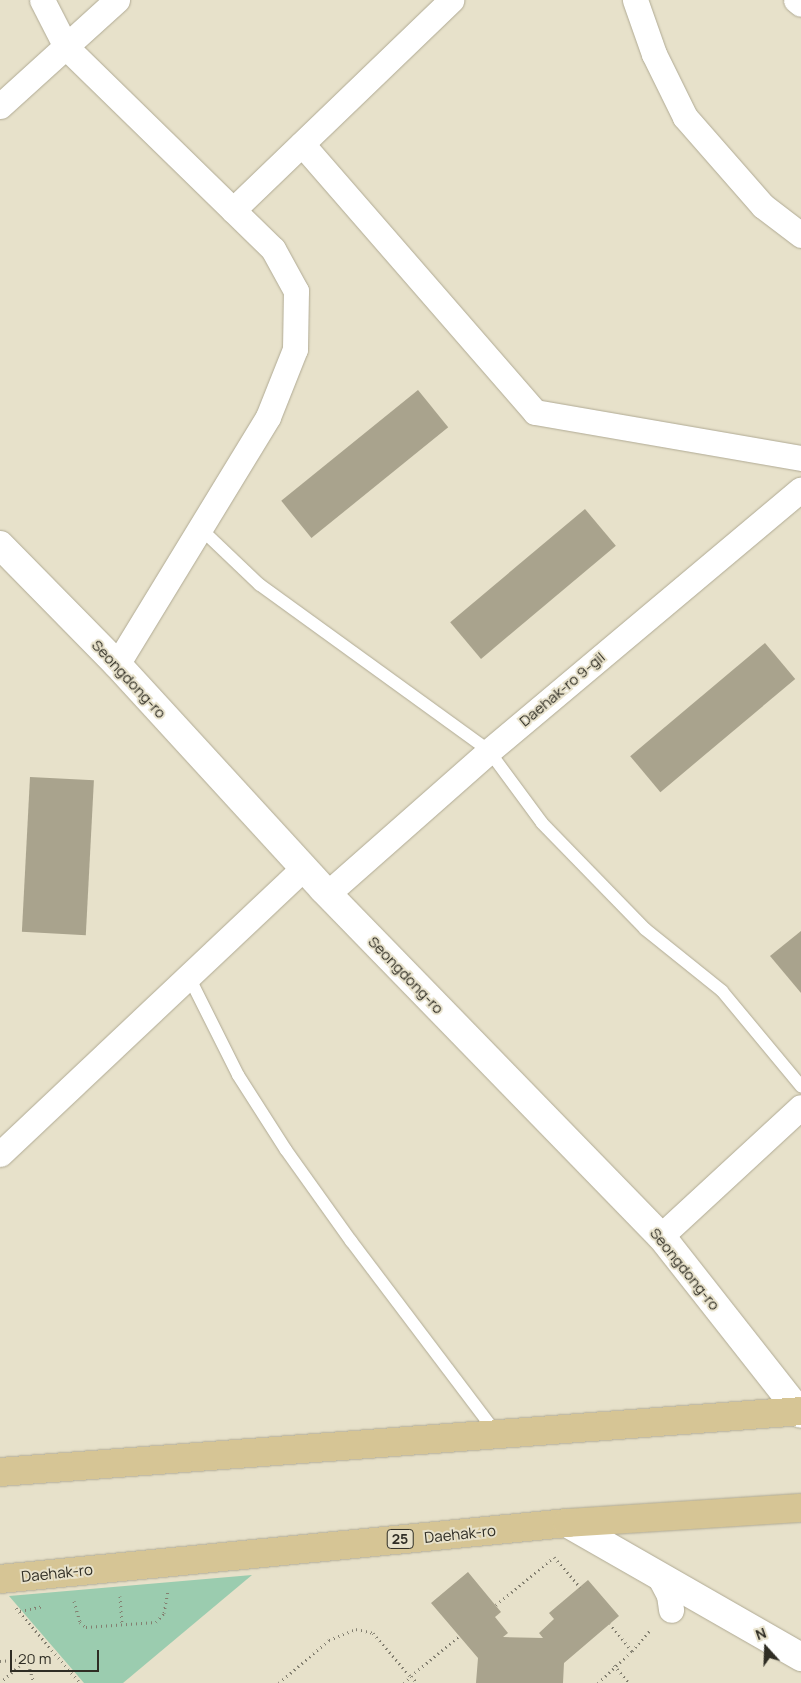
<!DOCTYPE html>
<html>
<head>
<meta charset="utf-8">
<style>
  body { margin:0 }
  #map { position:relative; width:801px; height:1683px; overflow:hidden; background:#e7e1ca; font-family:Manrope,sans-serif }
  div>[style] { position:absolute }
  .green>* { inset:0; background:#9bccaf }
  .building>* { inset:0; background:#a9a38d; transform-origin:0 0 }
  .path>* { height:3px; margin-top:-1.5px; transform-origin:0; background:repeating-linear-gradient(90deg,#837f70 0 1px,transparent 0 5px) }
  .roads { filter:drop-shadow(0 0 1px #b0aa94) drop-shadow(0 0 1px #b0aa94) }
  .service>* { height:12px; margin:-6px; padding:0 6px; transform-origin:6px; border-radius:6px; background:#fff }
  .minor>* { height:25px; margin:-12.5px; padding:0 12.5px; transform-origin:12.5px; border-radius:12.5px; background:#fff }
  .tertiary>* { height:28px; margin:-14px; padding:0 14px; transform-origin:14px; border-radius:14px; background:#fff }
  .primary>* { height:28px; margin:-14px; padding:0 14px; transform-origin:14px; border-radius:14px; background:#d6c595 }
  span { translate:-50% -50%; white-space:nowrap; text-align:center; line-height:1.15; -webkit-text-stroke:4px #e7e1ca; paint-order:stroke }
  .shield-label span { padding:1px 4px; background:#e7e1ca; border:1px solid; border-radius:4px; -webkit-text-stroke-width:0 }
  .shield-label { font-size:14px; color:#2f2d24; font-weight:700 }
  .street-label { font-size:15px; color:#2f2d24 }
  .north { position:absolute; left:741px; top:1623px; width:50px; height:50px; -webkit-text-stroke:4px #e7e1ca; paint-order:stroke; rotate:340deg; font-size:14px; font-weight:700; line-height:20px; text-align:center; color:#2f2d24 }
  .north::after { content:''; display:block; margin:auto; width:18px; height:22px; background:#2f2d24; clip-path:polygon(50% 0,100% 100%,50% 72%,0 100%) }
  .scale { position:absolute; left:10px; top:1650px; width:89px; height:22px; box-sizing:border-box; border:2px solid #2f2d24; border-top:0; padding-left:6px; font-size:15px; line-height:18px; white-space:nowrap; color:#2f2d24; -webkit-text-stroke:4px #e7e1ca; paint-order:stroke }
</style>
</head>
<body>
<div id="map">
  <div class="green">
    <i style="clip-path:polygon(252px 1575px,123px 1683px,84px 1683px,9px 1596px)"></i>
  </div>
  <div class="building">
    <i style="left:418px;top:390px;width:48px;height:176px;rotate:51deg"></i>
    <i style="left:585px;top:509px;width:48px;height:176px;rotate:50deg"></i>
    <i style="left:765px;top:643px;width:47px;height:176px;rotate:50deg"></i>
    <i style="left:30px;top:777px;width:64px;height:155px;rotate:3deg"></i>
    <i style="clip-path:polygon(801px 931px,801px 993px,770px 956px)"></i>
    <i style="clip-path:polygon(468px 1572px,501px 1612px,495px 1617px,508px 1633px,503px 1637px,543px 1638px,539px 1633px,554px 1619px,549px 1613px,588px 1580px,619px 1616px,564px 1663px,563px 1683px,476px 1683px,478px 1658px,431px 1603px)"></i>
  </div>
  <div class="path">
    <i style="left:120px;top:1596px;width:29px;rotate:86deg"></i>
    <i style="left:74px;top:1601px;width:22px;rotate:74deg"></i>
    <i style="left:80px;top:1622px;width:8px;rotate:40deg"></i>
    <i style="left:86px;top:1627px;width:70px;rotate:-4.1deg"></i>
    <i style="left:156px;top:1622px;width:12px;rotate:-48deg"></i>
    <i style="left:164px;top:1613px;width:23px;rotate:-80deg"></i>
    <i style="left:496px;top:1605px;width:75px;rotate:-39.6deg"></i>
    <i style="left:554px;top:1557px;width:40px;rotate:49deg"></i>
    <i style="left:16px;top:1608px;width:99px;rotate:49.5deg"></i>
    <i style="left:20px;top:1611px;width:24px;rotate:-12deg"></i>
    <i style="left:632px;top:1651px;width:29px;rotate:-49deg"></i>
    <i style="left:27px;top:1659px;width:25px;rotate:74deg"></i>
    <i style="left:0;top:1661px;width:27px;rotate:-4deg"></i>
    <i style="left:614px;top:1665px;width:23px;rotate:50deg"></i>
    <i style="left:411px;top:1676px;width:62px;rotate:-39.8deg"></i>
    <i style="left:0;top:1683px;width:36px;rotate:-42deg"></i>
    <i style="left:279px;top:1683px;width:66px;rotate:-40.7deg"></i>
    <i style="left:329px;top:1640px;width:29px;rotate:-22deg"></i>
    <i style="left:356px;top:1629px;width:17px;rotate:13deg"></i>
    <i style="left:373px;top:1633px;width:58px;rotate:49.2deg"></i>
    <i style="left:404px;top:1683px;width:10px;rotate:-45deg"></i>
    <i style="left:411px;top:1676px;width:9px;rotate:49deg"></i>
    <i style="left:598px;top:1683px;width:47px;rotate:-43.3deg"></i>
    <i style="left:632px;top:1651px;width:35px;rotate:-129deg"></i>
  </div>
  <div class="roads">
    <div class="service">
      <i style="left:199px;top:527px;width:84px;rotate:43.6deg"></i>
      <i style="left:260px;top:585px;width:283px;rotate:35.9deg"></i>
      <i style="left:489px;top:751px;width:89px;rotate:53.6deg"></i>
      <i style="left:542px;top:823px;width:148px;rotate:45.8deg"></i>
      <i style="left:645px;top:929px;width:99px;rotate:38.8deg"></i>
      <i style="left:722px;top:991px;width:124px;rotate:50.3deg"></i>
      <i style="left:189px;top:977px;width:110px;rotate:63.4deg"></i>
      <i style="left:238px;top:1075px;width:89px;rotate:57.4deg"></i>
      <i style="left:286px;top:1150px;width:112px;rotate:54.5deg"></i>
      <i style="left:351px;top:1241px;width:242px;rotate:52.9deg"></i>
    </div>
    <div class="minor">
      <i style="left:42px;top:0;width:53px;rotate:62.9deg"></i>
      <i style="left:66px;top:47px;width:289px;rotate:44.3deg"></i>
      <i style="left:273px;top:249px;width:48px;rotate:61.3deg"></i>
      <i style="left:296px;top:291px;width:58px;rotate:91deg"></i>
      <i style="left:295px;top:349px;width:73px;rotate:111.7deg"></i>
      <i style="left:268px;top:417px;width:289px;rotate:121.4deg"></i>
      <i style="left:635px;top:0;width:57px;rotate:70.6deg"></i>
      <i style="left:654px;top:54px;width:70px;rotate:63.8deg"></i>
      <i style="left:685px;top:117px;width:118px;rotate:48.8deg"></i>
      <i style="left:763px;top:206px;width:48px;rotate:37.3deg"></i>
      <i style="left:796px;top:0;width:6px;rotate:39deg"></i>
      <i style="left:0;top:106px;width:158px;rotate:-42.2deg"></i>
      <i style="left:302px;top:144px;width:355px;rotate:49deg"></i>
      <i style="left:535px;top:412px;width:270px;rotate:9.8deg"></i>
      <i style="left:233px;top:210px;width:303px;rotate:-43.9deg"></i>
      <i style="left:327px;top:894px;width:216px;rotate:-41.4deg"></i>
      <i style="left:489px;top:751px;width:407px;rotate:-40deg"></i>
      <i style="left:0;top:1154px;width:417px;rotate:-43.3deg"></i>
      <i style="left:661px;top:1236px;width:190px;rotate:-42.7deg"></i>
      <i style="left:660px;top:1578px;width:19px;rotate:62deg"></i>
      <i style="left:669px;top:1595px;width:15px;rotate:82deg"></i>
    </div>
    <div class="tertiary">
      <i style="left:0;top:545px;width:167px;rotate:45.5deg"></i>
      <i style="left:117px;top:664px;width:305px;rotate:47.5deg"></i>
      <i style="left:323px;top:889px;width:484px;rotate:45.8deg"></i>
      <i style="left:661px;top:1236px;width:226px;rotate:51.8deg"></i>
      <i style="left:567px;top:1523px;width:270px;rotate:29.8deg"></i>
    </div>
    <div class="primary">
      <i style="left:0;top:1472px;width:803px;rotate:-4.35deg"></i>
      <i style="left:0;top:1579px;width:570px;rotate:-5.64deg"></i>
      <i style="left:567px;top:1523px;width:234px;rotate:-3.7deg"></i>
    </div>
  </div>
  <div class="shield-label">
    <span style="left:400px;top:1539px">25</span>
  </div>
  <div class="street-label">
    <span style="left:129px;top:679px;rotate:47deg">Seongdong-ro</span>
    <span style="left:562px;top:689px;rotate:-40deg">Daehak-ro 9-gil</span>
    <span style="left:406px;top:975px;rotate:46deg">Seongdong-ro</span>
    <span style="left:685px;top:1269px;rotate:51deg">Seongdong-ro</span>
    <span style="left:460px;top:1534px;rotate:-6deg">Daehak-ro</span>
    <span style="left:57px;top:1573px;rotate:-6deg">Daehak-ro</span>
  </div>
  <div class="north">N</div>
  <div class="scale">20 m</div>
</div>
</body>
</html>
